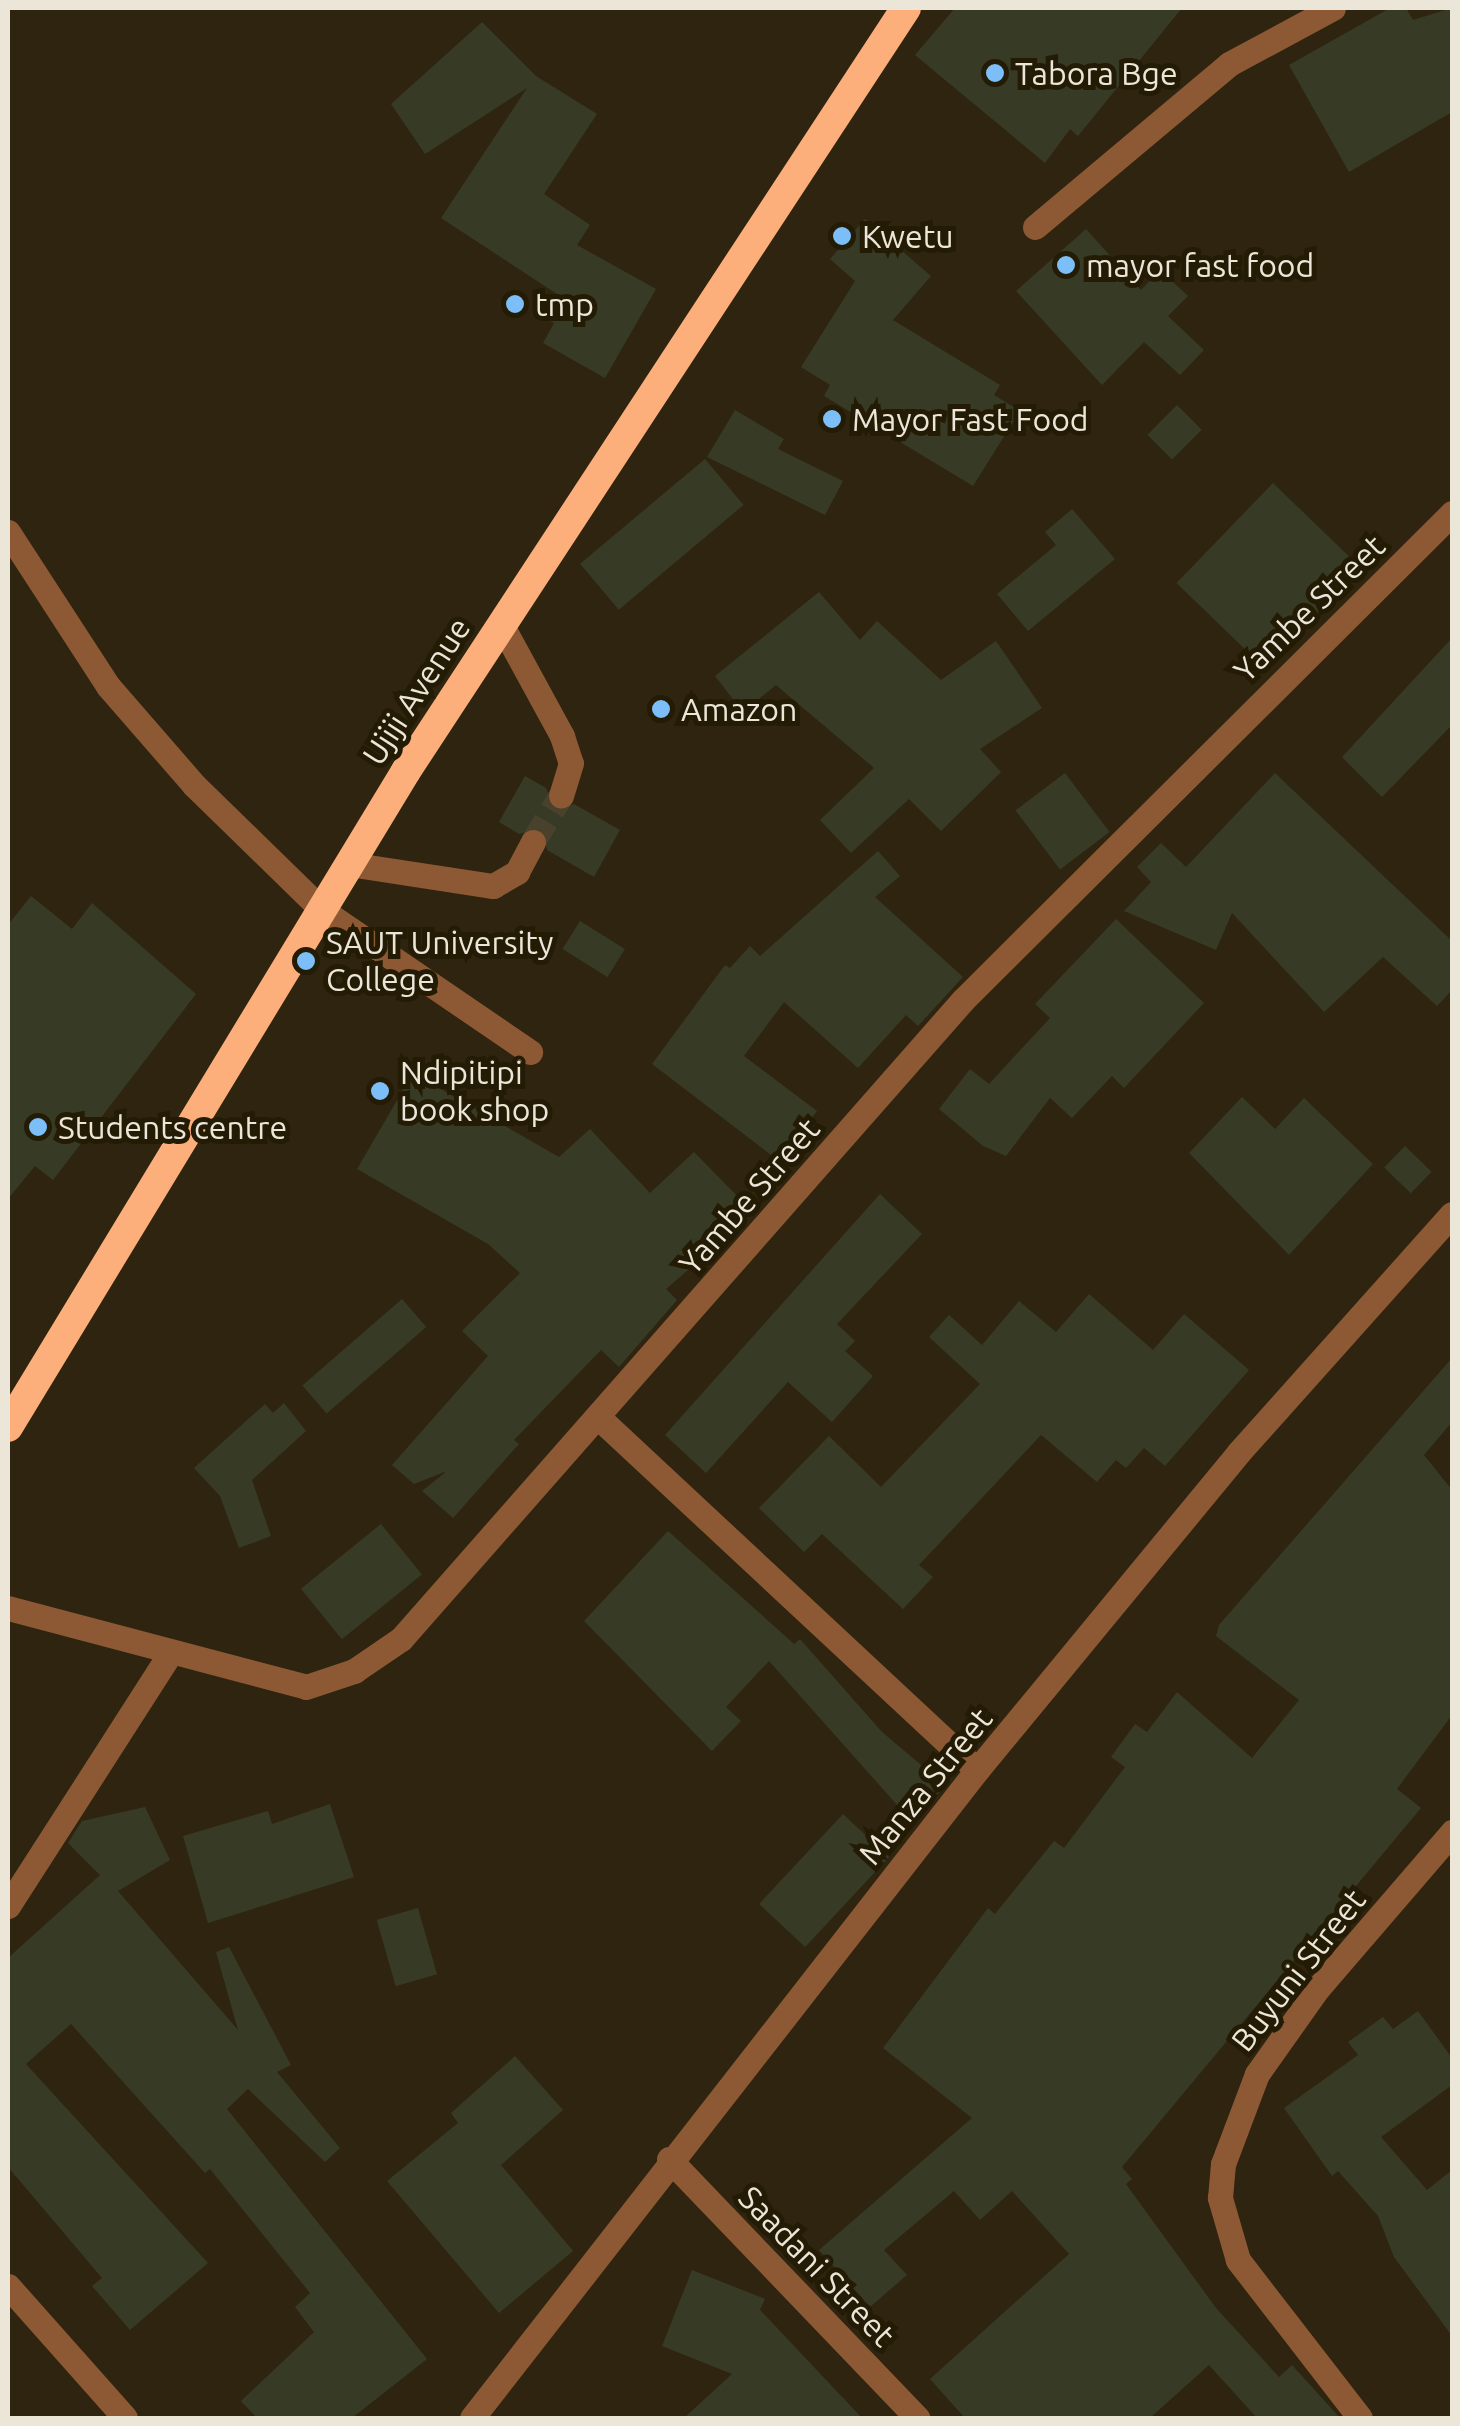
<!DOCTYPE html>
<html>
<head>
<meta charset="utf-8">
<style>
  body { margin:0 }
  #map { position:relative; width:1460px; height:2426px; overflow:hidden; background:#2e240f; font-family:Ubuntu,sans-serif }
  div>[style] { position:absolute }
  .building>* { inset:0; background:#373b25; transform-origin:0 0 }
  .minor-tunnel>* { height:25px; margin-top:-12.5px; transform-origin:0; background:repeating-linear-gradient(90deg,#4a412d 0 25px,transparent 0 37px) }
  .minor>* { height:25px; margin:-12.5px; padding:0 12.5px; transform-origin:12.5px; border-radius:12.5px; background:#8d5935 }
  .highway>* { height:30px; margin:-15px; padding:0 15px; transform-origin:15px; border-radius:15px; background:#fdaf7b }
  .dots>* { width:28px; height:28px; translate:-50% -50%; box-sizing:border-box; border:5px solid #241b05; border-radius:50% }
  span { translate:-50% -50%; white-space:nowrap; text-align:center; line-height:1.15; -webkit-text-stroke:10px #241b05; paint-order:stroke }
  .poi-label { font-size:32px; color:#ece6d9 }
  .left { translate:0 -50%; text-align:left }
  .street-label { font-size:32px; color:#ece6d9 }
  .frame { position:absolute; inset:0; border:10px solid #ece6d9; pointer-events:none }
</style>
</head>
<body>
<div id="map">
  <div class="building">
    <i style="clip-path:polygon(955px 8px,1182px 8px,1078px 136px,1070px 129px,1045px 163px,915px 55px)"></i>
    <i style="clip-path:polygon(1390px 8px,1406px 8px,1413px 20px,1452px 8px,1452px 112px,1349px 172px,1289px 65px)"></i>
    <i style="clip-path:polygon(482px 22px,536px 76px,597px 114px,544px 194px,590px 225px,577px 245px,656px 289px,605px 378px,543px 343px,554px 323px,543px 318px,557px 294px,441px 218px,527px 88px,425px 154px,391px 104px)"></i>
    <i style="clip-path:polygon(865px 219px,931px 276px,893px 320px,1000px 385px,994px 395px,1020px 411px,973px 486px,824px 396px,830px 385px,801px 367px,855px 281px,830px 259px)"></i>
    <i style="clip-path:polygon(1086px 229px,1141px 290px,1160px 270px,1188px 296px,1168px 316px,1204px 350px,1180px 375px,1144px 342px,1102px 385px,1016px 291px)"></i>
    <i style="left:1177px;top:405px;width:35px;height:42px;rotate:45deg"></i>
    <i style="clip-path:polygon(735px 410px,784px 439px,778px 449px,843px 481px,825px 515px,707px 457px)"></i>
    <i style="left:705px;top:459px;width:60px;height:163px;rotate:50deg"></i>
    <i style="left:1273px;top:483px;width:122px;height:139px;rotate:44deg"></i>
    <i style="clip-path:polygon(1072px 509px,1115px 559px,1028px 631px,997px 594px,1056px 545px,1045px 532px)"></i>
    <i style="clip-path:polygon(819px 592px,860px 640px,877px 621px,941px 680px,996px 641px,1042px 708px,980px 749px,1001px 772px,941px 831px,909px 799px,851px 853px,820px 820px,874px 768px,776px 685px,743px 712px,715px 676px)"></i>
    <i style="clip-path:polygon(1452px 638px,1452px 725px,1382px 797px,1342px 757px)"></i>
    <i style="left:1065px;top:773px;width:74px;height:62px;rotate:53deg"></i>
    <i style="clip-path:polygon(1275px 773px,1452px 941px,1452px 990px,1437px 1006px,1383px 957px,1324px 1012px,1232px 913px,1216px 950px,1124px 911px,1151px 882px,1137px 867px,1161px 843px,1186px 867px)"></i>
    <i style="clip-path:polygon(525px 776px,546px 788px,555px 811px,574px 804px,620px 830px,594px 877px,547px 850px,541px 828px,519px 834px,499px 822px)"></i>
    <i style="clip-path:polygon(878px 851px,900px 876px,875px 897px,963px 977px,918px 1026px,906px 1015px,858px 1068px,784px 1002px,744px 1056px,817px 1111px,779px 1161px,652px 1064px,725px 965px,730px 968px,750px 946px,760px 956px)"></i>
    <i style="clip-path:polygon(31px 896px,72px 929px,92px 903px,196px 994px,53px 1180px,35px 1166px,8px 1199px,8px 925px)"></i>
    <i style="clip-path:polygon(1116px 919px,1204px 1003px,1124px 1088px,1112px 1076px,1072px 1118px,1050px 1098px,1006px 1156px,983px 1146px,939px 1109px,970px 1069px,989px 1084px,1050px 1018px,1035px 1004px)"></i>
    <i style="left:580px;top:921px;width:53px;height:33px;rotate:32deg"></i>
    <i style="clip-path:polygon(413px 1073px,559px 1157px,590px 1129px,650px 1193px,694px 1152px,754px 1213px,666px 1289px,677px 1300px,619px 1367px,601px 1350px,514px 1440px,519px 1444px,453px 1518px,422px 1491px,447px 1471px,414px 1484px,392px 1465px,488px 1356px,462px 1331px,520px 1273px,488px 1244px,357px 1169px)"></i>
    <i style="clip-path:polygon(1242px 1097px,1275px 1129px,1304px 1098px,1373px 1164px,1289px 1255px,1189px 1153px)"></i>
    <i style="left:1405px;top:1146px;width:37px;height:30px;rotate:44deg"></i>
    <i style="clip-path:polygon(880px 1194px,922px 1234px,837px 1324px,855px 1341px,845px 1351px,873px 1376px,832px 1422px,788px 1382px,706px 1473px,665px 1435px)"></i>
    <i style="clip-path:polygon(1089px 1294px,1153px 1350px,1184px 1314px,1249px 1370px,1165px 1466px,1144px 1448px,1126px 1468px,1116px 1460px,1097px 1482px,1041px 1435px,919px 1565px,933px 1577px,903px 1609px,822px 1534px,804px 1552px,759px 1508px,829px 1436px,881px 1487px,980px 1384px,929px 1337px,949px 1315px,982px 1345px,1019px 1301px,1056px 1332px)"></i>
    <i style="left:402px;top:1299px;width:37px;height:132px;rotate:49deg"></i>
    <i style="clip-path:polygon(1452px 1358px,1452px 1422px,1424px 1455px,1452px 1490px,1452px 1715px,1397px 1789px,1421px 1808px,1122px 2167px,1132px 2179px,1126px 2184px,1216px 2308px,1279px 2377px,1292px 2365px,1340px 2418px,1257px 2418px,1209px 2365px,1150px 2418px,965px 2418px,930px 2379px,1069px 2254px,1012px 2191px,980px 2220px,954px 2191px,884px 2250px,907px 2275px,870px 2307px,819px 2250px,972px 2118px,883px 2048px,988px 1908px,995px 1914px,1054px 1841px,1064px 1848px,1125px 1767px,1111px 1757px,1135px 1724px,1147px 1732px,1177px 1692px,1252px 1758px,1299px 1700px,1216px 1636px,1219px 1625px)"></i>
    <i style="clip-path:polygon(284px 1403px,306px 1431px,252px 1480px,271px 1536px,239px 1548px,220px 1496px,194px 1468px,265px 1404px,273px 1413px)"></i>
    <i style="left:381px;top:1524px;width:65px;height:103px;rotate:51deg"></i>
    <i style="clip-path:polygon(668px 1531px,794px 1644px,800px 1639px,882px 1732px,945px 1785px,914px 1824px,769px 1661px,726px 1707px,741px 1721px,712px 1751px,584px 1621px)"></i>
    <i style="clip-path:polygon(330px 1804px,354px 1877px,208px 1923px,183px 1836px,268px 1811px,272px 1824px)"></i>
    <i style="clip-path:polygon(145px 1807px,170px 1860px,118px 1891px,238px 2030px,216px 1952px,229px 1947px,291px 2065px,277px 2072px,340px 2148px,325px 2162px,248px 2089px,227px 2109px,427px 2359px,352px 2418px,257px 2418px,241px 2401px,314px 2332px,295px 2307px,310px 2293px,210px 2169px,205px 2173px,71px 2024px,26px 2064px,208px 2263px,130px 2330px,92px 2286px,102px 2278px,8px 2167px,8px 1958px,100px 1875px,68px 1843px,82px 1821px)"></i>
    <i style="left:843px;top:1814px;width:63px;height:123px;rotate:43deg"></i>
    <i style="left:418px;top:1908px;width:69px;height:43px;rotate:74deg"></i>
    <i style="clip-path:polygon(1418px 2011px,1452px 2058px,1452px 2085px,1381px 2137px,1427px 2190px,1452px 2170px,1452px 2336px,1394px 2257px,1378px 2216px,1338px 2171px,1332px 2176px,1284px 2108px,1358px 2055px,1348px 2042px,1383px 2017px,1393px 2029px)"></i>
    <i style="clip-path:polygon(515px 2056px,563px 2110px,501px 2165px,573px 2251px,499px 2313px,387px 2181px,458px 2123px,451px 2113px)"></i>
    <i style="clip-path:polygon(692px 2270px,765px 2299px,760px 2310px,862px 2418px,684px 2418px,732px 2374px,662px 2346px)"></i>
  </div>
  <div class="minor-tunnel">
    <i style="left:533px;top:842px;width:54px;rotate:-58.7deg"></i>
  </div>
  <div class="minor">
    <i style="left:1035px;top:227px;width:253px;rotate:-40deg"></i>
    <i style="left:1229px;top:64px;width:118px;rotate:-28.3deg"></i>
    <i style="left:8px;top:532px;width:184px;rotate:57deg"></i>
    <i style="left:108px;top:686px;width:131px;rotate:49deg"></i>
    <i style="left:194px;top:785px;width:179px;rotate:44.3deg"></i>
    <i style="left:322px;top:910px;width:252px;rotate:34.3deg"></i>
    <i style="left:501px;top:624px;width:128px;rotate:61.4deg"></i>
    <i style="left:562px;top:736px;width:28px;rotate:72deg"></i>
    <i style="left:571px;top:763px;width:34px;rotate:107deg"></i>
    <i style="left:349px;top:864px;width:146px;rotate:8.7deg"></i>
    <i style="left:493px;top:886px;width:28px;rotate:-30deg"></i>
    <i style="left:517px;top:872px;width:34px;rotate:-62deg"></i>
    <i style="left:598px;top:1417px;width:518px;rotate:42.97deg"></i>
    <i style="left:8px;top:1608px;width:308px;rotate:14.8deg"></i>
    <i style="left:306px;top:1687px;width:51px;rotate:-18.4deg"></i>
    <i style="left:354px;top:1671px;width:57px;rotate:-34.2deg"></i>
    <i style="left:401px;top:1639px;width:851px;rotate:-48.67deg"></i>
    <i style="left:963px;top:1000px;width:690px;rotate:-44.88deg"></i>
    <i style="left:8px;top:1906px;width:302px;rotate:-57.3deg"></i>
    <i style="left:669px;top:2159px;width:359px;rotate:46.2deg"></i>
    <i style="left:8px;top:2286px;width:176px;rotate:48.4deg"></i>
    <i style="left:472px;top:2418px;width:822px;rotate:-52.07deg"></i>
    <i style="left:977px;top:1770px;width:412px;rotate:-50.5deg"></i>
    <i style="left:1239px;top:1452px;width:319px;rotate:-48.2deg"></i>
    <i style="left:1360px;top:2418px;width:200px;rotate:-127.7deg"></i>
    <i style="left:1238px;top:2260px;width:65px;rotate:-106.2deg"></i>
    <i style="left:1220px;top:2198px;width:34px;rotate:-85deg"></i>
    <i style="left:1223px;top:2164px;width:96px;rotate:-69.3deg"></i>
    <i style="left:1257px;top:2074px;width:105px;rotate:-54.7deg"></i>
    <i style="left:1318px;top:1988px;width:206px;rotate:-49.3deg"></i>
  </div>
  <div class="highway">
    <i style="left:8px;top:1427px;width:767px;rotate:-58.75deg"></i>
    <i style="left:406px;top:771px;width:912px;rotate:-56.76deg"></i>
  </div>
  <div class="dots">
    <i style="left:995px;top:73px;background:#7bbef8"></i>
    <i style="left:842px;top:236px;background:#7bbef8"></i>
    <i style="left:1066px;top:265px;background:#7bbef8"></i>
    <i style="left:515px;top:304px;background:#7bbef8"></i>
    <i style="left:832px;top:419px;background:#7bbef8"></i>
    <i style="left:661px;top:709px;background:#7bbef8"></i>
    <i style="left:306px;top:961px;background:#7bbef8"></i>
    <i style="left:380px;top:1091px;background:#7bbef8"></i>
    <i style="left:38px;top:1127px;background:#7bbef8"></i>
  </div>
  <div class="poi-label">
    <span class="left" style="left:1015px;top:73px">Tabora Bge</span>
    <span class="left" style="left:862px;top:236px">Kwetu</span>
    <span class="left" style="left:1086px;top:265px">mayor fast food</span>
    <span class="left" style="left:535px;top:304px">tmp</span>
    <span class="left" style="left:852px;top:419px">Mayor Fast Food</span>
    <span class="left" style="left:681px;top:709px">Amazon</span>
    <span class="left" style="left:326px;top:961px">SAUT University<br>College</span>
    <span class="left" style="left:400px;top:1091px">Ndipitipi<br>book shop</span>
    <span class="left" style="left:58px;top:1127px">Students centre</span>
  </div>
  <div class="street-label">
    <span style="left:1309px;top:608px;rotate:-44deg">Yambe Street</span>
    <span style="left:416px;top:691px;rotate:-57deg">Ujiji Avenue</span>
    <span style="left:749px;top:1196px;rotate:-49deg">Yambe Street</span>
    <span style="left:925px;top:1786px;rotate:-51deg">Manza Street</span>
    <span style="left:1298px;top:1970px;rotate:-52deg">Buyuni Street</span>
    <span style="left:817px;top:2266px;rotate:46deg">Saadani Street</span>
  </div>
  <div class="frame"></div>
</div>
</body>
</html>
